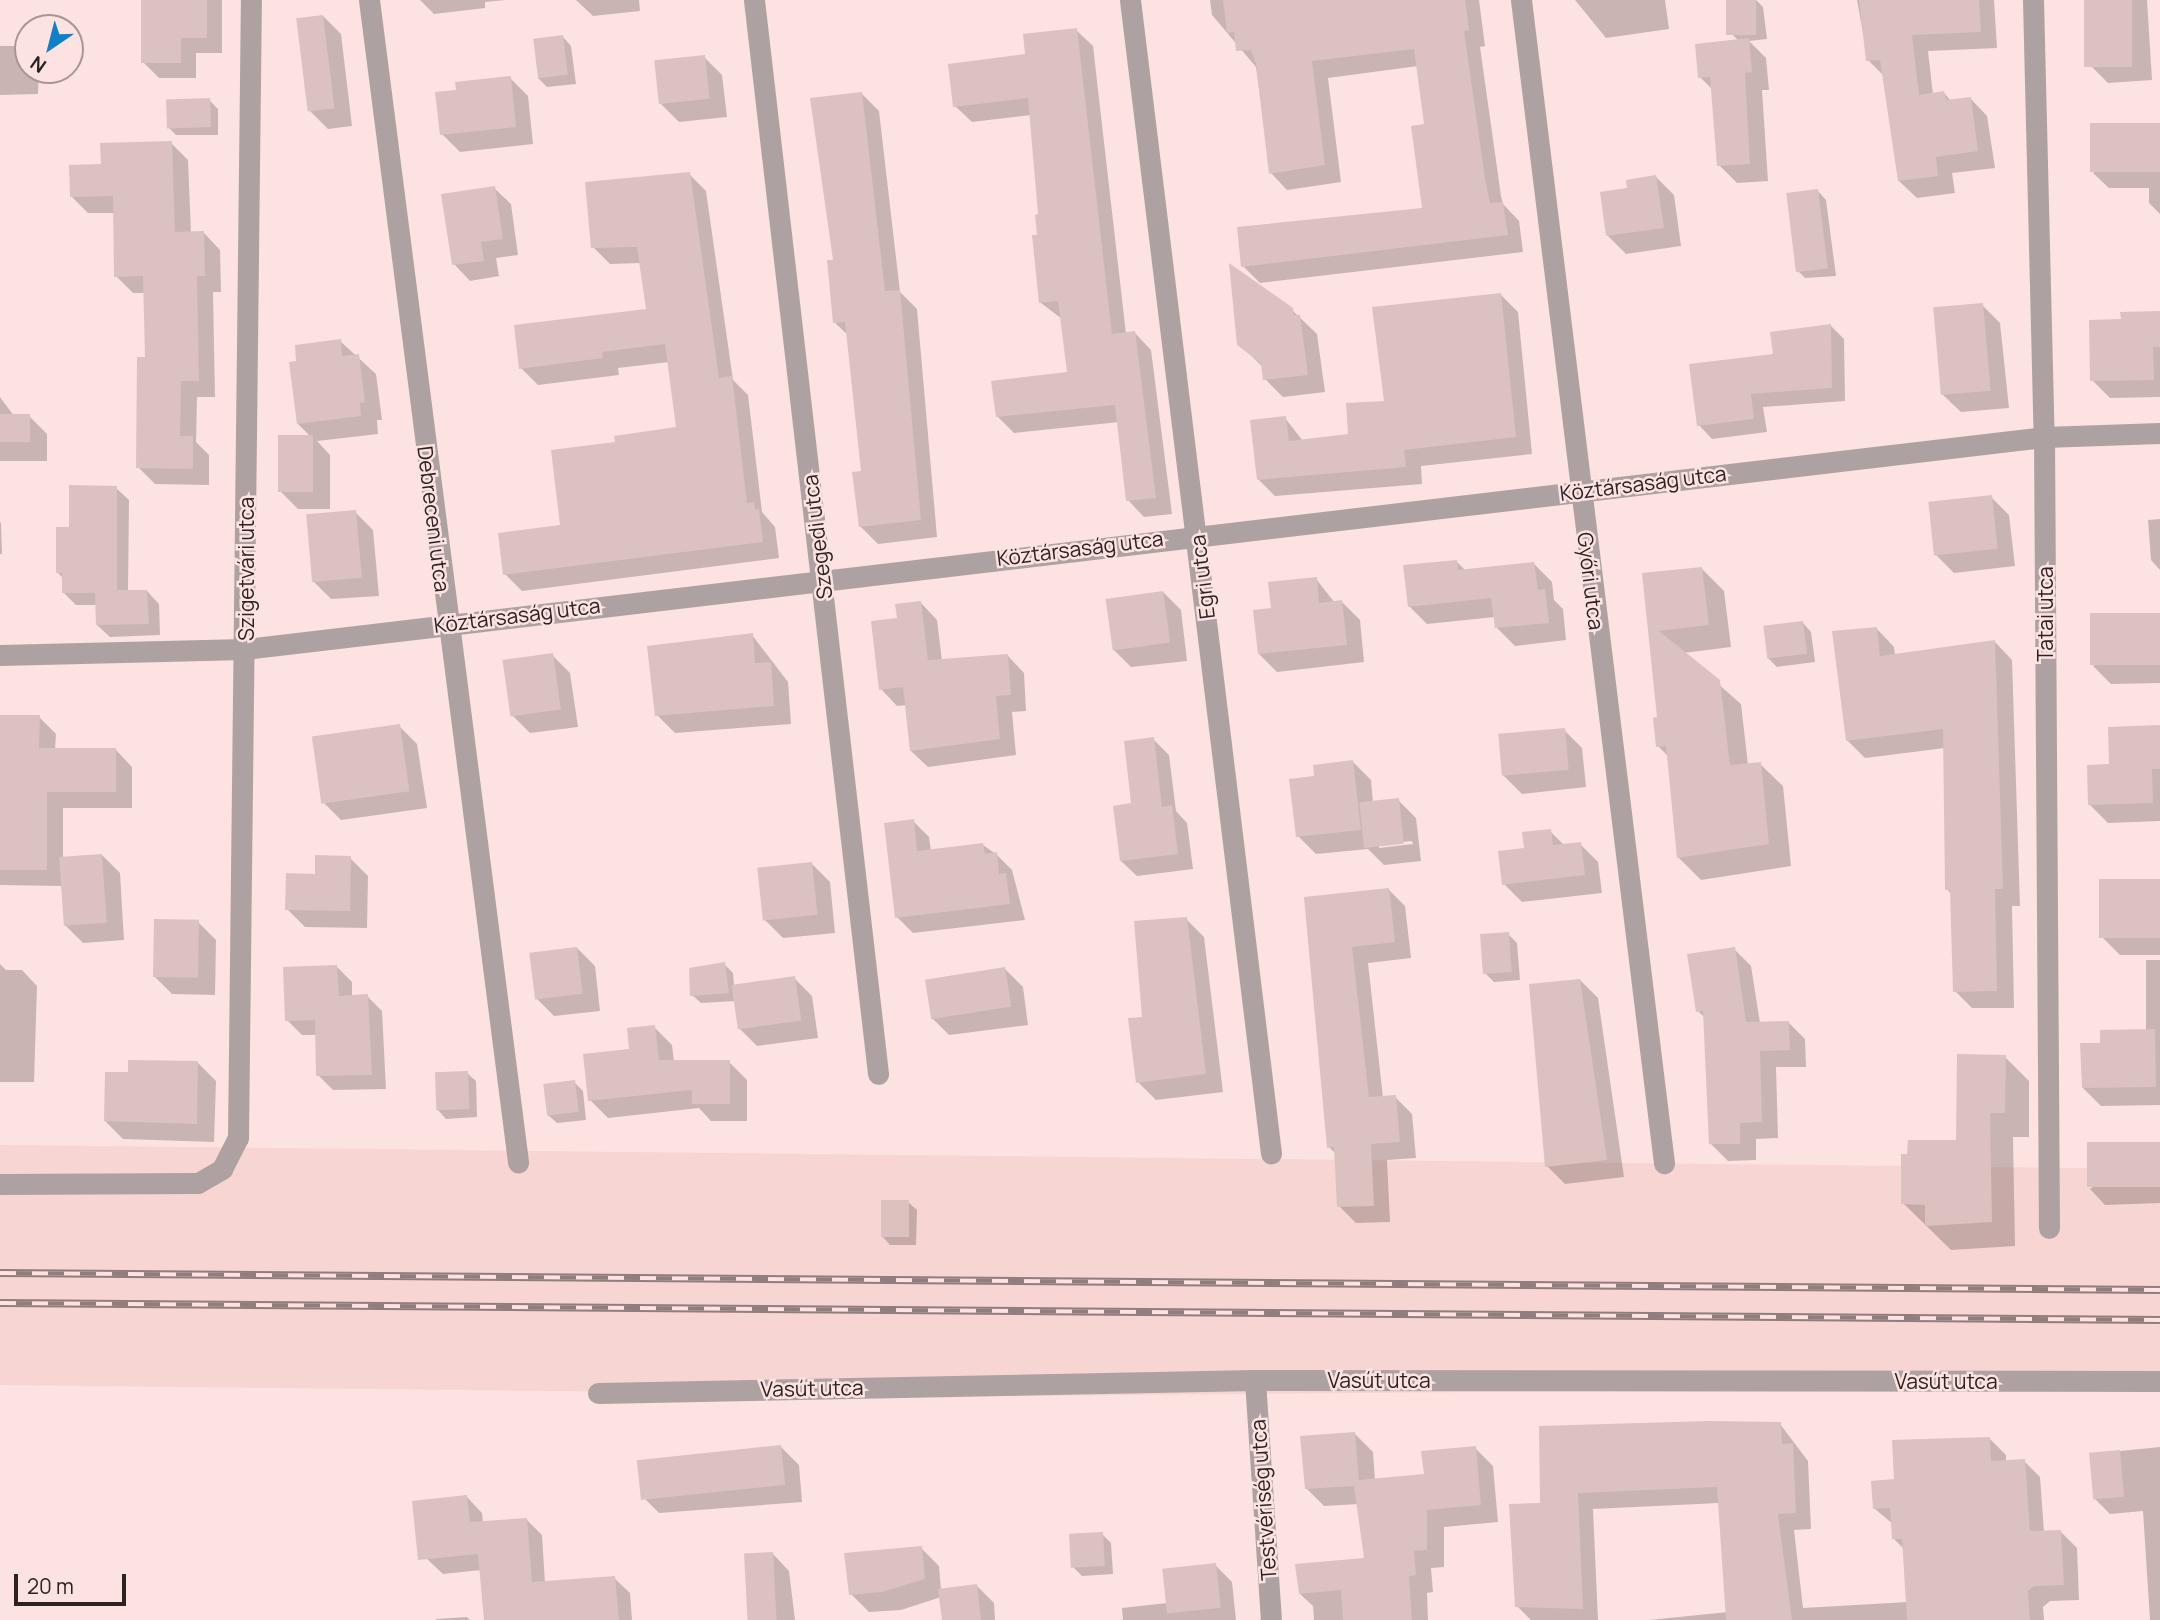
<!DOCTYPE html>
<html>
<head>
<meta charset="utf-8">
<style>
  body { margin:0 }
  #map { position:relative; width:2160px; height:1620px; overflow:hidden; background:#fce2e0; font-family:Manrope,sans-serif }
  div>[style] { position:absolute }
  .built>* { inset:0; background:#f7d5d2 }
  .shadow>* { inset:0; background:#0003 }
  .building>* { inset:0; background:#dbc1bf; transform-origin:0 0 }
  .minor>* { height:21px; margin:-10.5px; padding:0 10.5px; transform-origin:10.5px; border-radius:10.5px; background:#ada2a1 }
  .rail>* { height:8px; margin-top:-4px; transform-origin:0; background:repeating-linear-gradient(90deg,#fce2e0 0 16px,#8f7e7d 0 32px); box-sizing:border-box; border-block:2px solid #8f7e7d }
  span { translate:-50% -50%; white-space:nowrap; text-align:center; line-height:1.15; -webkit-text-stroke:5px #fce2e0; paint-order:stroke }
  .street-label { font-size:21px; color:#2c2222 }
  .north { position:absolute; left:14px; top:14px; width:70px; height:70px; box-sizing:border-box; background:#fce2e0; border:2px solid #a99594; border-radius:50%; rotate:215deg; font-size:19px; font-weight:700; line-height:28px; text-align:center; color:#2c2222 }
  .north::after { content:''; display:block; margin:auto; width:24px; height:32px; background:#0e81ca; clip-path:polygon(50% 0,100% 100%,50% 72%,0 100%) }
  .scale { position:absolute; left:14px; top:1574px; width:112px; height:32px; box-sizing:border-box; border:4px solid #2c2222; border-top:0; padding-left:9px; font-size:21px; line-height:24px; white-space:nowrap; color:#2c2222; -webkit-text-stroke:5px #fce2e0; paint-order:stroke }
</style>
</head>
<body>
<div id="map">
  <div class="built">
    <i style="clip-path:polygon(0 1145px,2160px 1169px,2160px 1386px,1019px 1396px,0 1385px)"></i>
  </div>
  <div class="shadow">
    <i style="clip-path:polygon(143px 0,222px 0,222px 53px,196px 53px,196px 78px,159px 78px,143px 62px)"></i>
    <i style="clip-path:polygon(420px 0,506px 0,485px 2px,485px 8px,434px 14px)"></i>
    <i style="clip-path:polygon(576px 0,639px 0,640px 11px,593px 16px)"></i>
    <i style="clip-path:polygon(1210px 0,1479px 0,1485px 46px,1480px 47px,1501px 196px,1503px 204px,1519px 221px,1523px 252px,1260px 283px,1243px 266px,1424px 209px,1426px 126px,1418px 66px,1328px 78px,1341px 182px,1287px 190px,1271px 173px,1256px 67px,1212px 15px)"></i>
    <i style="clip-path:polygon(1575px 0,1665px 0,1669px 29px,1606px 38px)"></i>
    <i style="clip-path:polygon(1744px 0,1756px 0,1763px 7px,1767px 39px,1749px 41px,1766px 58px,1769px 90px,1762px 90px,1768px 181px,1737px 183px,1719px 165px,1713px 90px,1700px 77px,1739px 41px,1732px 34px)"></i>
    <i style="clip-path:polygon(1857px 0,1994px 0,1997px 48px,1928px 51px,1933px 95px,1944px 93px,1951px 101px,1970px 98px,1987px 116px,1995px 168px,1952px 173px,1955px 193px,1917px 198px,1899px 181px,1884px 76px,1868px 60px)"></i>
    <i style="clip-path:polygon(2087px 0,2147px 0,2152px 80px,2108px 83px,2091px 66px)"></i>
    <i style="clip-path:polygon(323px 16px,341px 34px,352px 126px,328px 129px,310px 111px)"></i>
    <i style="clip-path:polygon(1076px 30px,1093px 46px,1126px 334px,1135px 333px,1151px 350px,1172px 514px,1144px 517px,1128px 500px,1119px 422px,1014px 433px,997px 416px,1069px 374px,1062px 319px,1041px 303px,1040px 216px,1031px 115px,972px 122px,955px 106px,1027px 55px)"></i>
    <i style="clip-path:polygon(563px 37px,571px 46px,576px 84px,547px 87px,538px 78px)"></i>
    <i style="clip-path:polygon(0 46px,22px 46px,28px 52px,28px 70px,39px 70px,38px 94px,0 95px)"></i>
    <i style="clip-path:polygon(704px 57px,722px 75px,727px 117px,679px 122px,661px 104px)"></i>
    <i style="clip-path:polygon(510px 78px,528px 96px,533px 144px,460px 152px,442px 134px,458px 92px)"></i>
    <i style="clip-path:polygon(861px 93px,879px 111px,900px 292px,917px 309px,937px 537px,878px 544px,860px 526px,863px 472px,849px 336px,835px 323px,835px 261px)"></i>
    <i style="clip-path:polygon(209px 100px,218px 109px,218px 135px,176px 135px,168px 127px)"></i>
    <i style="clip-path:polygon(2160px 125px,2160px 214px,2149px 203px,2149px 188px,2109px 188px,2093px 173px)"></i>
    <i style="clip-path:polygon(171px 143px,188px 160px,191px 233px,204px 233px,220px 250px,221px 292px,213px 292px,215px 397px,197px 397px,196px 442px,209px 455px,209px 485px,155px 484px,138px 467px,147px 359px,145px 293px,133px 293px,116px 276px,115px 213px,88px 213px,71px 196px,103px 166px)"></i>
    <i style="clip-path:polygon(689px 174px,706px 191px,733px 380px,748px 395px,762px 512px,775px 527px,779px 558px,522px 591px,505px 574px,562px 526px,617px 444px,678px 429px,669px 362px,618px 368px,619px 375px,538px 385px,521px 368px,648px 311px,641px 263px,610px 264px,593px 247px)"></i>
    <i style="clip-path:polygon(1656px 177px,1674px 195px,1681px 246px,1626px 254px,1608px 236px,1629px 190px)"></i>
    <i style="clip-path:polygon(494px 188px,511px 204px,518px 255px,496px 258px,499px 276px,470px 281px,454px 264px)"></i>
    <i style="clip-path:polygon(1818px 191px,1826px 200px,1836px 276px,1805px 278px,1797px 270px)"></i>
    <i style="clip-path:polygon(1501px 295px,1518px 312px,1532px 454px,1421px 466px,1422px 484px,1275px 496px,1258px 479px,1285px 418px,1303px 441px,1350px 435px)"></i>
    <i style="clip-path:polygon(1982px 305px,2000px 323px,2009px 408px,1961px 412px,1943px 395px)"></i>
    <i style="clip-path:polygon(1292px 310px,1317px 334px,1325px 392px,1283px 397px,1265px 379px,1263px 367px,1239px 344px)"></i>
    <i style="clip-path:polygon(2160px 312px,2160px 397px,2110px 398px,2092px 380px)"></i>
    <i style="clip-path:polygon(1831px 326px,1844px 339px,1845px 401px,1763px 407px,1767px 432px,1712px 439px,1699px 425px,1775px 355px)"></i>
    <i style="clip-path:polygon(340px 341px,376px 374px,382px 420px,377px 420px,378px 434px,317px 441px,330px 455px,330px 509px,298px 509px,280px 491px,311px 437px,298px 424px)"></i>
    <i style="clip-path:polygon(0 397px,14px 416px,29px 416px,47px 434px,47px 461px,0 461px)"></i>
    <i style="clip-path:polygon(116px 488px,129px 500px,128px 592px,147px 591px,159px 604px,160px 635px,110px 637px,97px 625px,97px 605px,76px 605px,63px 592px,63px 578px,58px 573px,70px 529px)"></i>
    <i style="clip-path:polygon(1991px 497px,2009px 515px,2015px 566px,1954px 573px,1936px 555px)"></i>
    <i style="clip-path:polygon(355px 512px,373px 530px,379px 596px,331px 599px,313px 581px)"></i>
    <i style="clip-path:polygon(2160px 519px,2160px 570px,2151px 560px,2148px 520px)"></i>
    <i style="clip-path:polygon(0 522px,1px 523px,2px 554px,0 554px)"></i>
    <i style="clip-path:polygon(1456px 561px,1466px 571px,1534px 564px,1552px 582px,1554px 600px,1563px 609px,1566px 640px,1515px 646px,1497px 628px,1495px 617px,1427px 624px,1409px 606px)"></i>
    <i style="clip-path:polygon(1702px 569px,1724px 591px,1731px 647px,1683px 653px,1741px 704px,1748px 765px,1760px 764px,1783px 786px,1791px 866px,1701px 880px,1679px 858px,1669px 757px,1658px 746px,1659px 719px,1644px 575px)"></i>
    <i style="clip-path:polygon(1316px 579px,1335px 603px,1342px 602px,1360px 620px,1364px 662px,1277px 672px,1259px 654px,1273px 610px)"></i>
    <i style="clip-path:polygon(1163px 592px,1181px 610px,1187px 661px,1131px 667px,1113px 649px)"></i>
    <i style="clip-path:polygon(921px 603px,937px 620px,942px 661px,1008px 656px,1024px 673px,1026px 711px,1012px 712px,1016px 755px,928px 767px,911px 751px,907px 705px,897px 706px,881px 689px,899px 619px)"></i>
    <i style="clip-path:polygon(2160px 615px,2160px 683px,2111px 684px,2093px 666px)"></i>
    <i style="clip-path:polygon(1803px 623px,1811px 632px,1815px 662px,1777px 667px,1768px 658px)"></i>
    <i style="clip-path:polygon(1877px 629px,1894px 647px,1895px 655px,1995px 642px,2012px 660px,2020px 906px,2012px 906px,2014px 1008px,1972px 1008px,1955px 991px,1952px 895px,1947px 889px,1945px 748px,1865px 758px,1848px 741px)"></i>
    <i style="clip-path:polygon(752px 635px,788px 682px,791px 724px,675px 733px,657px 715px)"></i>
    <i style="clip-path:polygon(552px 655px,570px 673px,578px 727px,530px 733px,512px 715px)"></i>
    <i style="clip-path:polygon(0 716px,39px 717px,56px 734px,55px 750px,116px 750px,132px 767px,132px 808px,63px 808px,63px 858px,102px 855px,120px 873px,124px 940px,83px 943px,65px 925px,62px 886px,0 885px)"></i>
    <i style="clip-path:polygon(399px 726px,417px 744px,427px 808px,341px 820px,323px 802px)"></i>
    <i style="clip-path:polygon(2160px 727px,2160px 821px,2108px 823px,2090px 805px,2111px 766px)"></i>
    <i style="clip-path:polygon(1564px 730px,1582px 748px,1586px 787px,1522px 794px,1504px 776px)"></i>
    <i style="clip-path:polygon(1153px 739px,1169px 755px,1176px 811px,1187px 823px,1193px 869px,1137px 876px,1121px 861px)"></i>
    <i style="clip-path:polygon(evenodd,1353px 762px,1371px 780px,1373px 803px,1398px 800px,1416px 818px,1421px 861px,1384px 865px,1368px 849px,1316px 854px,1298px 836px,1316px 778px,1353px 762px,1412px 841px,1413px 844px,1379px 848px,1379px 844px,1412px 841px)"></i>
    <i style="clip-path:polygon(913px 821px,929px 837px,931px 851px,983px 845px,996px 854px,1012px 870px,1025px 920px,913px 933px,897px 917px)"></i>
    <i style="clip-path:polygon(1550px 831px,1565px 846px,1580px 844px,1598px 862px,1602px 893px,1522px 902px,1504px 884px,1526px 850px)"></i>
    <i style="clip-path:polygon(350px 858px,368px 876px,367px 928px,305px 927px,287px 909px,316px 876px)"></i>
    <i style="clip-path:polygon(812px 864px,830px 882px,835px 933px,783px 938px,765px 920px)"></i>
    <i style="clip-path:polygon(2160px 880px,2160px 955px,2120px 955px,2102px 937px)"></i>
    <i style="clip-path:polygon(1388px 889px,1405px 906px,1411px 958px,1368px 963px,1383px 1098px,1395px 1097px,1412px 1114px,1416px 1158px,1387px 1160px,1390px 1222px,1356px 1223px,1339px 1206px,1336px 1154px,1329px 1147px,1306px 899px)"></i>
    <i style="clip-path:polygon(1186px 919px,1204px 937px,1223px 1092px,1156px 1100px,1138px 1082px,1144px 1018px)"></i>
    <i style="clip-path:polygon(198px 922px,216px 940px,215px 995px,172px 994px,154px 976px)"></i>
    <i style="clip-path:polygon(1508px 934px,1517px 943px,1520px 980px,1494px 982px,1485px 973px)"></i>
    <i style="clip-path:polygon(577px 948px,595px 966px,600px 1011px,554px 1016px,536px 998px)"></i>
    <i style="clip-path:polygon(1734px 949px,1751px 966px,1760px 1023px,1788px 1022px,1805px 1039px,1806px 1067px,1776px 1067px,1778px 1138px,1756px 1139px,1756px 1160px,1728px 1161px,1711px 1144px,1706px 1019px,1698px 1011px)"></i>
    <i style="clip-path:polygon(2146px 960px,2160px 960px,2160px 1105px,2101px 1106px,2083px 1088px,2102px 1044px,2146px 1031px)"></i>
    <i style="clip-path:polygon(0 964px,6px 970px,22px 970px,37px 986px,34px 1082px,0 1082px)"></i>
    <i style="clip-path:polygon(724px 964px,733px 973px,734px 985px,794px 978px,812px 996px,818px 1038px,757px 1046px,739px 1028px,736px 1001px,701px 1003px,692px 995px)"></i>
    <i style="clip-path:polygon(337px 967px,352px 982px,352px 997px,367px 996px,382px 1011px,386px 1089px,333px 1090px,318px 1075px,317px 1035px,302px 1035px,287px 1020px)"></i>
    <i style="clip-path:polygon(1005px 969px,1023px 987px,1028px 1025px,949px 1035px,931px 1017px)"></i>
    <i style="clip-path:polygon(1580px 980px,1598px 998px,1624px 1177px,1565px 1184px,1547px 1166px)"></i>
    <i style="clip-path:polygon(654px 1027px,672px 1045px,674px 1062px,729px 1062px,747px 1080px,747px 1121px,711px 1121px,699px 1108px,608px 1118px,590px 1100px)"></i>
    <i style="clip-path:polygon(2005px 1057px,2029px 1081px,2029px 1137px,2013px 1137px,2015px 1246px,1951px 1250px,1903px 1203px,1958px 1141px)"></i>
    <i style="clip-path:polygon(198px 1063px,216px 1081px,214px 1142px,123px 1139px,105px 1121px,129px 1074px)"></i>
    <i style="clip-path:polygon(467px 1073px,476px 1081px,477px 1117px,446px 1119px,438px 1110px)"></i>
    <i style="clip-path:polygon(574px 1082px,583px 1091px,586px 1120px,557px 1123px,548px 1115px)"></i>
    <i style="clip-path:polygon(2160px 1144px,2160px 1203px,2105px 1205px,2090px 1189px)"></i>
    <i style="clip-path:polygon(908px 1202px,917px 1210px,916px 1245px,890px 1245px,882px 1236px)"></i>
    <i style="clip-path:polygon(1780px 1424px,1808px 1461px,1811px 1529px,1794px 1530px,1803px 1608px,1908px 1602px,1904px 1549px,1894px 1539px,1893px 1524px,1875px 1509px,1896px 1480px,1990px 1439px,2006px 1455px,2006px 1462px,2024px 1461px,2040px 1477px,2044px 1532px,2061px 1532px,2077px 1548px,2079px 1600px,2050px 1601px,2043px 1607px,2044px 1620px,1649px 1620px,1728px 1612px,1719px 1503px,1593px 1509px,1598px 1620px,1531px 1620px,1517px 1606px,1542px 1505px)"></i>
    <i style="clip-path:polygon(1355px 1434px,1373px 1452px,1375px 1480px,1426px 1475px,1475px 1448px,1493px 1466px,1498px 1522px,1444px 1527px,1444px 1567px,1431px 1568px,1433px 1592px,1427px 1593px,1428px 1620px,1314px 1620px,1313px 1606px,1300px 1594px,1366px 1559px,1359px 1504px,1324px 1506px,1306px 1488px)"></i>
    <i style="clip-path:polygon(781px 1447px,799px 1465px,802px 1502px,659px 1513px,641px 1495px)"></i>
    <i style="clip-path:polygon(2160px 1447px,2160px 1620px,2150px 1620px,2143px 1511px,2110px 1514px,2095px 1499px,2091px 1454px)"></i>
    <i style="clip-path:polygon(467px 1497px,482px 1513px,483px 1522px,526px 1519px,542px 1535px,545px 1583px,614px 1578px,630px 1593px,632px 1620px,485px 1620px,481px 1570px,443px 1574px,427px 1559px)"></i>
    <i style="clip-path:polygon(1102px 1534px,1111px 1543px,1113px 1574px,1082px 1576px,1073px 1567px)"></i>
    <i style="clip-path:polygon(921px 1548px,939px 1566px,941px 1590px,977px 1586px,994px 1603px,995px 1620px,944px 1620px,941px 1597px,901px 1610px,869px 1612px,851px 1594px)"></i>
    <i style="clip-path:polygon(773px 1554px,789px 1571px,795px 1620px,750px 1620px)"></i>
    <i style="clip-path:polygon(1215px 1565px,1232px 1582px,1236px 1620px,1123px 1620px,1122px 1608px,1167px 1603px)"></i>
    <i style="clip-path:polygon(467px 1617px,470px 1620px,436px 1620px,436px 1619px)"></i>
  </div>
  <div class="building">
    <i style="clip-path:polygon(141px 0,207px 0,207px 38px,181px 38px,181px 63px,141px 63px)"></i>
    <i style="clip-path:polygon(1223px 0,1465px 0,1469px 30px,1464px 31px,1485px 178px,1490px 203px,1503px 202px,1508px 235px,1241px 267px,1237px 227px,1422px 208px,1411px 126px,1424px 124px,1414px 49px,1312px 61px,1325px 165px,1269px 174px,1256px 64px,1251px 50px,1236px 51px,1234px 32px,1227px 33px)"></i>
    <i style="left:1726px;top:0;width:30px;height:35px"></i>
    <i style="clip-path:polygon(1859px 0,1979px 0,1981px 32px,1912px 35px,1919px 95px,1944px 91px,1946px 100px,1971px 97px,1978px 151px,1936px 157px,1938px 176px,1898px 181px,1880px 60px,1866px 61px)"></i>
    <i style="left:2084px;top:0;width:48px;height:67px"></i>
    <i style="left:323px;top:15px;width:94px;height:27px;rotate:83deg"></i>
    <i style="clip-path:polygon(1077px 28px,1112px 334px,1135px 331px,1156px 498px,1126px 501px,1115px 405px,996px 417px,991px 381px,1067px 372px,1058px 301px,1039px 303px,1032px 235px,1037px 235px,1035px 215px,1038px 214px,1028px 98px,953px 107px,948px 64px,1025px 54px,1023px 34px)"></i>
    <i style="left:563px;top:35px;width:40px;height:30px;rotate:83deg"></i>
    <i style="clip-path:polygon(1749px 38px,1752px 72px,1745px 73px,1750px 164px,1717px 166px,1710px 77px,1698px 78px,1695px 44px)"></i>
    <i style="left:705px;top:55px;width:44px;height:51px;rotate:84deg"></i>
    <i style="clip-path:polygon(511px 76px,516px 127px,440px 135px,435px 92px,456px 90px,455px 82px)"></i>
    <i style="clip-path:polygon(862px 92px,885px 291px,900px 290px,921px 520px,859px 527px,852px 472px,861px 471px,845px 322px,833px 323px,827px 260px,833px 260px,810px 98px)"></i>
    <i style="left:210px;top:98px;width:29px;height:44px;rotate:88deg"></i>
    <i style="left:2160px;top:123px;width:49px;height:70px;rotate:90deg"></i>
    <i style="clip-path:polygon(172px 141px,175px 232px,204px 231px,205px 276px,197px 276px,199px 381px,181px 381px,180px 436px,193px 436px,193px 469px,136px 468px,137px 357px,145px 357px,143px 276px,114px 277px,113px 196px,70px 197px,69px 165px,101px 164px,100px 143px)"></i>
    <i style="clip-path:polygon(690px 172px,719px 378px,732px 376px,747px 503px,754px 502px,755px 509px,759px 509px,763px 542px,503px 575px,498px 533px,560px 525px,551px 450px,615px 442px,614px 436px,676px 427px,665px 344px,602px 352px,603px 358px,519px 369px,514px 325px,646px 309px,637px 247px,591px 248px,585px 182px)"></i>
    <i style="clip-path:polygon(1656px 175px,1664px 228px,1606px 236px,1600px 192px,1627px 188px,1626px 180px)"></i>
    <i style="clip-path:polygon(495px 186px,503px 239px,481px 242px,484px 261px,452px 265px,441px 194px)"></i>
    <i style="left:1818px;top:189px;width:80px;height:32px;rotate:83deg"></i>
    <i style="clip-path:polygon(1229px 263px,1293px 308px,1294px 315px,1300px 315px,1308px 375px,1263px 380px,1261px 363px,1237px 345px)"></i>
    <i style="clip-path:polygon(1501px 293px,1516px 437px,1404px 450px,1406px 467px,1257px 480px,1250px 420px,1286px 416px,1289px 441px,1348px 434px,1346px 403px,1384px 401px,1372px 307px)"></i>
    <i style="left:1983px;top:303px;width:88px;height:50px;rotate:85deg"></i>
    <i style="clip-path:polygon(2160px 311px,2160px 347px,2153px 347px,2154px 380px,2090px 381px,2089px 320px,2121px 319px,2120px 312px)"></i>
    <i style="clip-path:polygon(1831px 324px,1832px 388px,1751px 394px,1754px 419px,1697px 426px,1689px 364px,1773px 354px,1770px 332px)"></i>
    <i style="clip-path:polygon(341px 339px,342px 356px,359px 354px,365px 402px,360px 403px,361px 416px,297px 424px,289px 362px,296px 361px,295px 345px)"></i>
    <i style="left:0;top:414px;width:30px;height:28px"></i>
    <i style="left:278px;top:435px;width:35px;height:57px"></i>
    <i style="clip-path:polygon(69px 485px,117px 486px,117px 590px,147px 590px,149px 624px,96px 625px,95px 593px,62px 593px,62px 573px,56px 573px,56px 527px,69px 527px)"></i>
    <i style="left:1992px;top:495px;width:54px;height:64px;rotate:84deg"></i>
    <i style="left:356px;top:510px;width:68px;height:50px;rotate:85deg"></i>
    <i style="clip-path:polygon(1457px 560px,1458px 570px,1534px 562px,1538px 590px,1545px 589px,1549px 623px,1495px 628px,1491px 598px,1408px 607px,1403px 565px)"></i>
    <i style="clip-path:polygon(1702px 567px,1709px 625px,1659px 631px,1720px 680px,1730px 765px,1761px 762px,1769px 844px,1677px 858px,1666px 746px,1656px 747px,1653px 718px,1657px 717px,1642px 573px)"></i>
    <i style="clip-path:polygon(1317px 577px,1319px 603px,1342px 600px,1347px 645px,1258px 654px,1253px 610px,1271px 608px,1268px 582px)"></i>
    <i style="left:1163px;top:591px;width:52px;height:58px;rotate:82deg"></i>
    <i style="clip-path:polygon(921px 601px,928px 660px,1008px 654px,1011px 695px,996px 696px,1000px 739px,910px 751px,903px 687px,879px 690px,871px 621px,897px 618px,895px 604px)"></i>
    <i style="left:2160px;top:613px;width:52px;height:70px;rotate:90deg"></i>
    <i style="left:1803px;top:621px;width:33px;height:40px;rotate:83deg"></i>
    <i style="clip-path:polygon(1877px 627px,1880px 656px,1995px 640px,2003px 889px,1995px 889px,1997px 991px,1953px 992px,1950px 890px,1945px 890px,1943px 729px,1846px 741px,1832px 631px)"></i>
    <i style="clip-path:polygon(753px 633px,755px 663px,771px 662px,774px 706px,655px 716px,647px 646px)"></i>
    <i style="left:553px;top:653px;width:57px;height:51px;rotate:82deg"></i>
    <i style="clip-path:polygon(0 715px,40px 715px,39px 748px,116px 748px,116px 792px,47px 792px,47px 870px,0 870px)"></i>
    <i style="left:400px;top:724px;width:68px;height:89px;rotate:82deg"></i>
    <i style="clip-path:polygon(2160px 725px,2160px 769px,2152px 769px,2153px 803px,2088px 805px,2087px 765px,2109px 764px,2108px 727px)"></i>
    <i style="left:1565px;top:728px;width:42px;height:67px;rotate:85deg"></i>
    <i style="clip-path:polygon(1154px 737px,1162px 807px,1172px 805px,1178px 854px,1120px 861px,1113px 806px,1131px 803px,1124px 741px)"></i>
    <i style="clip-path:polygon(1353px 760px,1361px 830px,1296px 837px,1289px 779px,1314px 776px,1313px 765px)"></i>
    <i style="left:1399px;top:798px;width:46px;height:40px;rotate:84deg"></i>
    <i style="clip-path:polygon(914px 819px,917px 851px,983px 843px,985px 854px,997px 852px,999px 874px,1006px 873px,1010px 904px,895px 918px,884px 823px)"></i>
    <i style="clip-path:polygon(1551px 829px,1553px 845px,1581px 842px,1585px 875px,1502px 885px,1498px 851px,1524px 848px,1522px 832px)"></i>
    <i style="left:102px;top:854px;width:69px;height:43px;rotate:86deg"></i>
    <i style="clip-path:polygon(315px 855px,351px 856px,350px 911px,285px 910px,286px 873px,315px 874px)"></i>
    <i style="left:812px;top:862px;width:53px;height:55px;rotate:84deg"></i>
    <i style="left:2099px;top:879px;width:61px;height:59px"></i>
    <i style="clip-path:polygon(1389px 888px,1395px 942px,1352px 947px,1369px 1097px,1396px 1095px,1400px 1142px,1371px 1144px,1374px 1206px,1337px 1207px,1334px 1147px,1327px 1148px,1304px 897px)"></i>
    <i style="clip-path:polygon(1187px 917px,1206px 1074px,1136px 1083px,1128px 1018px,1142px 1017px,1134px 921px)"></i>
    <i style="left:154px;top:919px;width:45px;height:58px;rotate:1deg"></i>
    <i style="left:1509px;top:932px;width:40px;height:29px;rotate:86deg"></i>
    <i style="left:577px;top:947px;width:47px;height:48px;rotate:83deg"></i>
    <i style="clip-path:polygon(1735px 947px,1746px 1022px,1789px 1021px,1790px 1050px,1760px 1051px,1762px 1122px,1740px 1123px,1740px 1144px,1709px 1144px,1703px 1011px,1696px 1012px,1687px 954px)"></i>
    <i style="clip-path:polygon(725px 962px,729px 993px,690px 996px,689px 968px)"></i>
    <i style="clip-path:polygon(337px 965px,339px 996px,368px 994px,372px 1075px,316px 1076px,315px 1020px,285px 1021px,283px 967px)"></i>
    <i style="left:1005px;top:967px;width:40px;height:81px;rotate:81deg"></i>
    <i style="left:795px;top:976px;width:45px;height:64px;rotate:82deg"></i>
    <i style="clip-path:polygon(1580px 979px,1607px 1160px,1545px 1167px,1529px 984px)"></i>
    <i style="clip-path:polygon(655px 1025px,659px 1060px,730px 1060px,730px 1104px,692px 1104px,692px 1090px,588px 1101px,583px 1054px,629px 1049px,627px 1028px)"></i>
    <i style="clip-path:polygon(2155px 1029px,2156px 1087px,2082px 1088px,2080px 1043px,2100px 1043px,2100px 1030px)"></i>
    <i style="clip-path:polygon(1957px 1054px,2006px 1055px,2005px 1113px,1990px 1113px,1992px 1222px,1925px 1226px,1925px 1205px,1901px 1204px,1901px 1154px,1907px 1154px,1908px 1140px,1956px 1140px)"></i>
    <i style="clip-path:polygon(128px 1060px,198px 1061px,197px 1124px,104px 1121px,105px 1072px,128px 1072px)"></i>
    <i style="left:468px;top:1071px;width:38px;height:33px;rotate:88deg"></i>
    <i style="left:575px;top:1080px;width:32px;height:32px;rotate:83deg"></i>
    <i style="left:2160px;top:1142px;width:45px;height:73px;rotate:90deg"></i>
    <i style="left:881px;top:1200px;width:28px;height:37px"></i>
    <i style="clip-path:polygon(1708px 1421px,1781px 1422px,1782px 1444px,1793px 1443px,1796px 1513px,1778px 1514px,1792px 1620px,1726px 1620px,1717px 1487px,1578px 1493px,1583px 1609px,1515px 1607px,1509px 1504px,1540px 1503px,1539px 1426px)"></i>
    <i style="clip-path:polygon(1355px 1432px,1359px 1480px,1424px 1474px,1421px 1451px,1476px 1446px,1481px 1505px,1427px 1510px,1427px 1550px,1414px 1551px,1416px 1575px,1409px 1576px,1412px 1620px,1343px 1620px,1341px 1590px,1299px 1594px,1295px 1564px,1364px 1558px,1354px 1486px,1305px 1489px,1300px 1436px)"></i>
    <i style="clip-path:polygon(1990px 1437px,1991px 1461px,2025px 1459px,2030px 1531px,2061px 1530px,2064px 1585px,2034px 1586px,2028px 1591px,2030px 1620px,1907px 1620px,1902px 1539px,1892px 1539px,1890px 1508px,1873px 1509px,1871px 1481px,1894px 1479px,1892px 1440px)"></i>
    <i style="left:781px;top:1445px;width:40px;height:145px;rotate:84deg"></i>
    <i style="left:2120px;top:1450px;width:47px;height:31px;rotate:85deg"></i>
    <i style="clip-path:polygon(467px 1495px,470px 1522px,527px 1518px,532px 1582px,615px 1576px,619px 1620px,484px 1620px,478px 1554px,418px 1560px,412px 1501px)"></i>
    <i style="left:1103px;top:1532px;width:34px;height:34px;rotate:87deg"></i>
    <i style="clip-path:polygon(922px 1546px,925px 1579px,882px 1592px,849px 1595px,844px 1553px)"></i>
    <i style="left:773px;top:1552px;width:68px;height:29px;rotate:87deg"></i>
    <i style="left:1216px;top:1563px;width:45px;height:54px;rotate:84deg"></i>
    <i style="clip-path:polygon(977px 1584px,981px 1620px,942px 1620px,938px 1589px)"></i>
  </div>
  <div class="minor">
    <i style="left:369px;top:0;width:1172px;rotate:82.69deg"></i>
    <i style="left:754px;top:0;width:1081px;rotate:83.41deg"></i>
    <i style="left:1130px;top:0;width:1162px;rotate:83.03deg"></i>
    <i style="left:1521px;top:0;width:1172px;rotate:82.99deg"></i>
    <i style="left:2033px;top:0;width:437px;rotate:88.6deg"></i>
    <i style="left:2044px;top:437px;width:791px;rotate:89.64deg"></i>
    <i style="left:0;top:655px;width:245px;rotate:-1.4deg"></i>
    <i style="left:245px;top:649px;width:1811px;rotate:-6.72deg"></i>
    <i style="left:2044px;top:437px;width:116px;rotate:-2deg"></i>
    <i style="left:0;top:1184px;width:198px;rotate:-0.3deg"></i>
    <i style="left:198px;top:1183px;width:28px;rotate:-30deg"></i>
    <i style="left:222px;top:1169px;width:35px;rotate:-63deg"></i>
    <i style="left:238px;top:1138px;width:1138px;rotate:-89.35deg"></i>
    <i style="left:1255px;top:1380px;width:241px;rotate:86.2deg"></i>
    <i style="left:598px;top:1393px;width:657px;rotate:-1.13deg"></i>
    <i style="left:1255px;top:1380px;width:905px;rotate:0.06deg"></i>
  </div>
  <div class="rail">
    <i style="left:0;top:1273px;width:2160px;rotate:0.45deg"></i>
    <i style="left:0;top:1303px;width:2160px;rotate:0.45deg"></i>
  </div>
  <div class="street-label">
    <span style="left:1643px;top:483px;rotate:-7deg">Köztársaság utca</span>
    <span style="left:434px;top:519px;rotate:83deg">Debreceni utca</span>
    <span style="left:817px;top:537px;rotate:-97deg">Szegedi utca</span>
    <span style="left:1080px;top:548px;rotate:-7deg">Köztársaság utca</span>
    <span style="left:246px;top:569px;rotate:-90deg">Szigetvári utca</span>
    <span style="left:1202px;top:577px;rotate:-97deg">Egri utca</span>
    <span style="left:1591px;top:581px;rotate:83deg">Győri utca</span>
    <span style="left:2045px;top:614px;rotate:-90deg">Tatai utca</span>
    <span style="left:517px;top:615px;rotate:-7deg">Köztársaság utca</span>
    <span style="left:1379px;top:1380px">Vasút utca</span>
    <span style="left:1946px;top:1381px">Vasút utca</span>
    <span style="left:812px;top:1388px;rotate:-1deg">Vasút utca</span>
    <span style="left:1263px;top:1500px;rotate:-94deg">Testvériség utca</span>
  </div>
  <div class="north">N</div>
  <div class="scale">20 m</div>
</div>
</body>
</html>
